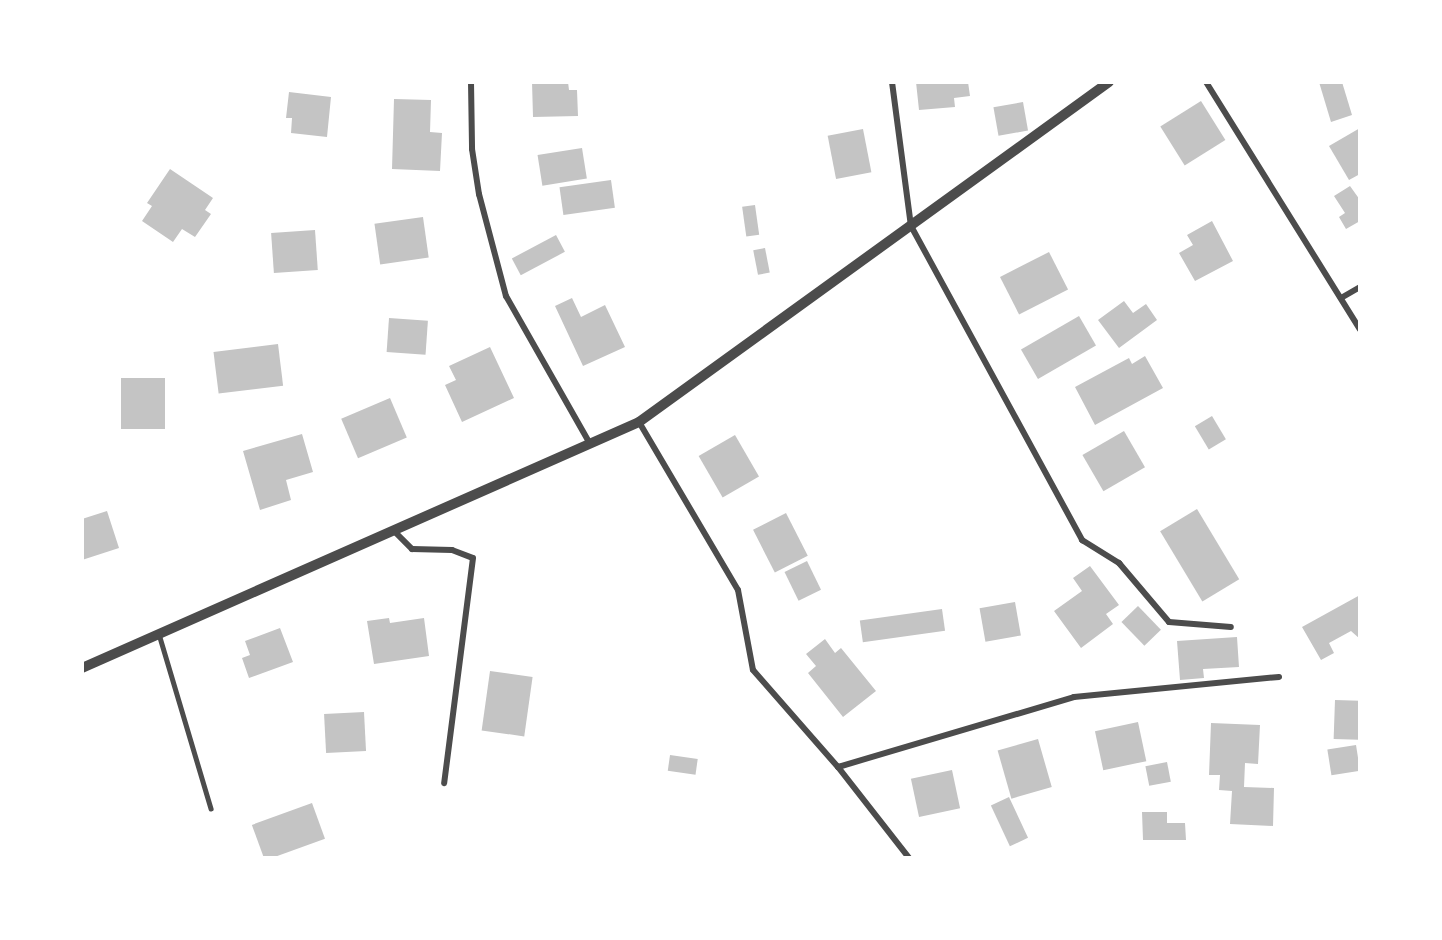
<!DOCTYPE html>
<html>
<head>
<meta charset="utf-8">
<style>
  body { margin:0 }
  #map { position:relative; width:1442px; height:940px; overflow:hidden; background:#fff; font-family:Signika,sans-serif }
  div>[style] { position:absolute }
  .building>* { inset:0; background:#c4c4c4; transform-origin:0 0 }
  .service>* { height:4.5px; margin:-2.25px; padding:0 2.25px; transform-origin:2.25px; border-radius:2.25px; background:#4c4c4c }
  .minor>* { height:6px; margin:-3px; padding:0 3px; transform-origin:3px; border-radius:3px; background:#4c4c4c }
  .tertiary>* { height:10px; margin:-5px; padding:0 5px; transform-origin:5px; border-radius:5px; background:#4c4c4c }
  span { translate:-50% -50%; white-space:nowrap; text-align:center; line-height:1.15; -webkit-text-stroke:4.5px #fff; paint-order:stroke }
  .frame { position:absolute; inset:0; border:84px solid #fff; pointer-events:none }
</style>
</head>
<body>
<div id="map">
  <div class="building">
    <i style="clip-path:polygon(532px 82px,568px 82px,569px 90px,577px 90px,578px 116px,533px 117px)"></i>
    <i style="clip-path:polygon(916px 82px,968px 82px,970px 96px,954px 98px,955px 107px,919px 110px)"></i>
    <i style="clip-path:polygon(1319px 82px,1342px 82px,1352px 115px,1331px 122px)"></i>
    <i style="clip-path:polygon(289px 92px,331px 97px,327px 137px,291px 133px,292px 118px,286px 118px)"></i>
    <i style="clip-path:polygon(394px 99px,431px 100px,430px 132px,442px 133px,440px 171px,392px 169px)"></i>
    <i style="left:1201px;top:101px;width:46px;height:48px;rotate:58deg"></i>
    <i style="left:1023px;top:102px;width:29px;height:30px;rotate:80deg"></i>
    <i style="clip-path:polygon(1360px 128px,1360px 174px,1349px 180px,1329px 146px)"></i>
    <i style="left:863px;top:129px;width:44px;height:36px;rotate:79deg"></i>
    <i style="left:582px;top:148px;width:31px;height:45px;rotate:81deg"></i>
    <i style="clip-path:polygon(170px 169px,213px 198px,205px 210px,211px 214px,195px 237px,182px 229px,173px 242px,142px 221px,152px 206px,147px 203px)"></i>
    <i style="left:611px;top:180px;width:28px;height:52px;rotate:82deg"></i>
    <i style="clip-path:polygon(1350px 186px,1360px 200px,1360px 221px,1346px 229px,1339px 217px,1345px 213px,1334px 196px)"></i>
    <i style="left:755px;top:205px;width:30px;height:13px;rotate:82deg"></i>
    <i style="left:423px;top:217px;width:41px;height:49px;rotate:82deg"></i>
    <i style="clip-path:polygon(1212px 221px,1233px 261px,1195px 281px,1179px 253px,1193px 245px,1187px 235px)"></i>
    <i style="left:315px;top:230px;width:40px;height:44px;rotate:86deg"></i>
    <i style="left:556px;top:235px;width:19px;height:50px;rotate:62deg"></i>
    <i style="left:765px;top:248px;width:25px;height:12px;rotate:79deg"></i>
    <i style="left:1049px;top:252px;width:42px;height:55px;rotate:63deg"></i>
    <i style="clip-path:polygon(572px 298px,581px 317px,605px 305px,625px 347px,583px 366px,555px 306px)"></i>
    <i style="clip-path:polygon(1124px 301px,1133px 313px,1146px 304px,1157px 320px,1119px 348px,1098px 320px)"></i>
    <i style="left:1079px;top:316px;width:34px;height:67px;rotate:60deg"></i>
    <i style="left:389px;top:318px;width:39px;height:34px;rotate:4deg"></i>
    <i style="left:278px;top:344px;width:42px;height:65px;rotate:83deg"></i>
    <i style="clip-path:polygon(490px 347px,514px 398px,462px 422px,445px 385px,456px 380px,449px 366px)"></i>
    <i style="clip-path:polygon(1145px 356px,1163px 388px,1095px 425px,1075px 387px,1129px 358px,1132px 364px)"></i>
    <i style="left:121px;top:378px;width:44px;height:51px"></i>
    <i style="left:390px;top:398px;width:43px;height:53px;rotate:67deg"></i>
    <i style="left:1212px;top:416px;width:27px;height:20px;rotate:59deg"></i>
    <i style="left:1124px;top:431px;width:42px;height:48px;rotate:60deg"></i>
    <i style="clip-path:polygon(302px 434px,313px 472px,286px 480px,291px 500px,260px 510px,243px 451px)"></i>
    <i style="left:735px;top:435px;width:48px;height:42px;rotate:60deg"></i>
    <i style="left:1197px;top:509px;width:82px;height:43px;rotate:59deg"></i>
    <i style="clip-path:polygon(107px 511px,119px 548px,82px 560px,82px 519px)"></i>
    <i style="left:786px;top:513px;width:48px;height:37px;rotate:63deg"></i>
    <i style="left:807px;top:561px;width:32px;height:25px;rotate:64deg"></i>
    <i style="clip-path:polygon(1090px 566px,1119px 605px,1106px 614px,1113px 624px,1081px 648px,1054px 611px,1082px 591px,1073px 578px)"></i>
    <i style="clip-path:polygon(1360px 595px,1360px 639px,1351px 631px,1329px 643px,1334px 653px,1321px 660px,1302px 627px)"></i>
    <i style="left:1015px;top:602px;width:34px;height:36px;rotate:80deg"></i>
    <i style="left:1138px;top:606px;width:33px;height:23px;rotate:46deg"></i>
    <i style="left:942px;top:609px;width:22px;height:83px;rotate:82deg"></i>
    <i style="clip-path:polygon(389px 618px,390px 623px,424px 618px,429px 656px,374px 664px,367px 621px)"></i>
    <i style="clip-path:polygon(280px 628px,293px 662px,249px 678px,242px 658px,250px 655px,245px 641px)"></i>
    <i style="clip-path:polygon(1237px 637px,1239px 667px,1203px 669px,1204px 678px,1180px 680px,1177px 641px)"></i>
    <i style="clip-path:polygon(825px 639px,835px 653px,841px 648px,876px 691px,843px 717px,808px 673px,816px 666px,806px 654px)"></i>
    <i style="left:490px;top:671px;width:43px;height:60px;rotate:8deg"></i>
    <i style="left:1335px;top:700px;width:25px;height:39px;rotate:2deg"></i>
    <i style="left:364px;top:712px;width:39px;height:40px;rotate:87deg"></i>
    <i style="left:1138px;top:722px;width:40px;height:44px;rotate:78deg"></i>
    <i style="clip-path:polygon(1211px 723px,1260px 725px,1258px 764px,1245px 763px,1244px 787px,1274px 788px,1273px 826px,1230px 824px,1232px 791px,1219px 790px,1220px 775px,1209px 775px)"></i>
    <i style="left:1038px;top:739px;width:50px;height:42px;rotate:74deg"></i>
    <i style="left:1356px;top:745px;width:26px;height:29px;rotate:81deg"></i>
    <i style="left:670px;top:755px;width:28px;height:16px;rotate:8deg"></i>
    <i style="left:1167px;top:762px;width:20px;height:22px;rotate:79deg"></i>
    <i style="left:952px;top:770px;width:39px;height:42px;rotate:78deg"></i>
    <i style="left:1009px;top:797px;width:45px;height:20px;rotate:65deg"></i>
    <i style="left:312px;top:803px;width:38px;height:64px;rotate:70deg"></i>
    <i style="clip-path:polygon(1142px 812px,1167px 812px,1167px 823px,1185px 823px,1186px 840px,1143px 840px)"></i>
  </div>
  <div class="service">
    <i style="left:159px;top:634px;width:182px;rotate:73.4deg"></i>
  </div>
  <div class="minor">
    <i style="left:471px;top:82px;width:67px;rotate:89.1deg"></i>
    <i style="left:472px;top:149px;width:46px;rotate:81.2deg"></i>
    <i style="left:479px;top:194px;width:106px;rotate:75.2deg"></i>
    <i style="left:506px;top:296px;width:168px;rotate:60.4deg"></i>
    <i style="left:892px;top:82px;width:145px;rotate:82.5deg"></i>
    <i style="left:911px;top:226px;width:358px;rotate:61.4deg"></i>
    <i style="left:1082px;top:540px;width:44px;rotate:31.9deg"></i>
    <i style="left:1119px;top:563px;width:77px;rotate:49.7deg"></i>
    <i style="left:1169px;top:622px;width:62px;rotate:4.6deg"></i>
    <i style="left:1206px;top:82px;width:291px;rotate:58.1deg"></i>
    <i style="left:1341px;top:298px;width:22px;rotate:-30deg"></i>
    <i style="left:639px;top:422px;width:195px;rotate:59.5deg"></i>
    <i style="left:738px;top:590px;width:81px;rotate:79.4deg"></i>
    <i style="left:753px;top:670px;width:129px;rotate:48.8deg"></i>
    <i style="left:838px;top:767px;width:115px;rotate:52deg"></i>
    <i style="left:393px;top:530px;width:27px;rotate:45deg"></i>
    <i style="left:412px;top:549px;width:40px;rotate:1.4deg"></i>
    <i style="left:452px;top:550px;width:22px;rotate:21deg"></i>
    <i style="left:473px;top:558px;width:227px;rotate:97.3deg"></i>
    <i style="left:838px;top:767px;width:246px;rotate:-16.5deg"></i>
    <i style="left:1074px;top:697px;width:206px;rotate:-5.6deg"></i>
  </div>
  <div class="tertiary">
    <i style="left:82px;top:668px;width:609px;rotate:-23.83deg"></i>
    <i style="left:639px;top:422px;width:580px;rotate:-35.88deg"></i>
  </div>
  <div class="frame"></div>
</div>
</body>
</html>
